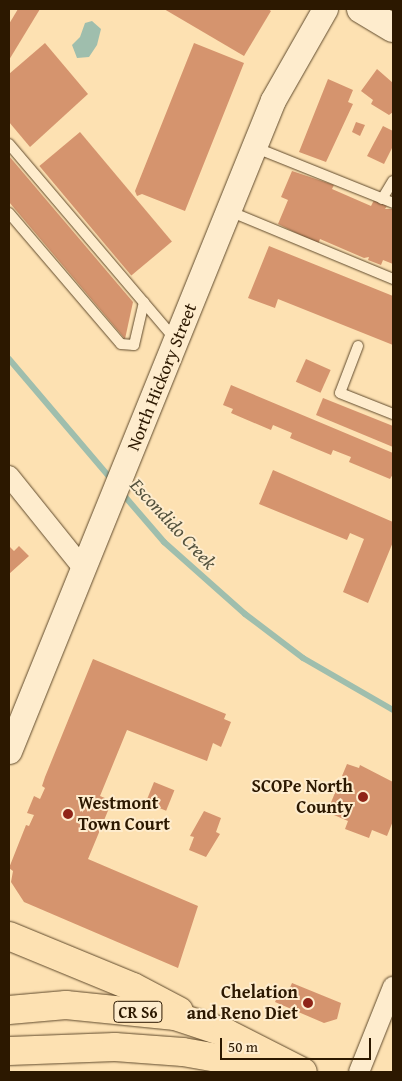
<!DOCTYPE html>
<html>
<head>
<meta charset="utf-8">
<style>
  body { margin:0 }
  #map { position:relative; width:402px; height:1081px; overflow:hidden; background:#fde1b2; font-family:"Gentium Book Plus",serif }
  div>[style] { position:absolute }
  .water>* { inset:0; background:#9fbead }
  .stream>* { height:6px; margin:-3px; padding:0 3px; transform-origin:3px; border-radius:3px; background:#9fbead }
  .building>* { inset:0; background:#d5946e; transform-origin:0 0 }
  .roads { filter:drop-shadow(0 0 1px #604a2c) drop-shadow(0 0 1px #604a2c) }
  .service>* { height:10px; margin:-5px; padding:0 5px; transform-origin:5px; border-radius:5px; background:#feeccd }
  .minor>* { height:20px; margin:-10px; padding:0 10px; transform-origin:10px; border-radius:10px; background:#feeccd }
  .tertiary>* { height:25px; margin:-12.5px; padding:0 12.5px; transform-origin:12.5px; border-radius:12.5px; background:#feeccd }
  .secondary>* { height:28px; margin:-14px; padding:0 14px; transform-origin:14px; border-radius:14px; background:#feeccd }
  .primary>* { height:28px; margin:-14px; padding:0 14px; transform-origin:14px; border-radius:14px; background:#fde1b2 }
  .dots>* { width:14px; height:14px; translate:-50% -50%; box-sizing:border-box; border:2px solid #feeccd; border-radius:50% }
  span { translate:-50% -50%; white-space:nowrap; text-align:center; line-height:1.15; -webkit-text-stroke:4px #feeccd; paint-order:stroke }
  .shield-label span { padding:1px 4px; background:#feeccd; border:1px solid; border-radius:4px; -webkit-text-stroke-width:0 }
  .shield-label { font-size:16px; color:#2c1800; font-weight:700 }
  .street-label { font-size:18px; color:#2c1800 }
  .poi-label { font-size:18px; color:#2c1800; font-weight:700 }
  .right { translate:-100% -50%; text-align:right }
  .left { translate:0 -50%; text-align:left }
  .water-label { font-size:19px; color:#54523d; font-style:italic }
  .frame { position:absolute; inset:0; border:10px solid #2c1800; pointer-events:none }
  .scale { position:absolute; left:220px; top:1038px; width:151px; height:22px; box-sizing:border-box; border:2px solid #2c1800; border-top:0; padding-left:6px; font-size:15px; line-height:18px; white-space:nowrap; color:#2c1800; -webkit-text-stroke:4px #feeccd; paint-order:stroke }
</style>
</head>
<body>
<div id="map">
  <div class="water">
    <i style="clip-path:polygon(92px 21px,101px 29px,97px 45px,89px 57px,77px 58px,72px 45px,80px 37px,85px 23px)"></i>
  </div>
  <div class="stream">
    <i style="left:9px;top:359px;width:159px;rotate:49.6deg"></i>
    <i style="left:121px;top:492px;width:66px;rotate:49.3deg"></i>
    <i style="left:164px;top:542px;width:108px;rotate:41.6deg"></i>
    <i style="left:245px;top:614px;width:73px;rotate:37.2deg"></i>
    <i style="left:303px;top:658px;width:104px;rotate:30deg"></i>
  </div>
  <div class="building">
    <i style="clip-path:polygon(18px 9px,40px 9px,9px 60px,9px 24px)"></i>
    <i style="clip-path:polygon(164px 9px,268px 9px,271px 11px,244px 56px)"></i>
    <i style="clip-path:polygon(45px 43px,88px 94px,30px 147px,9px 122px,9px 74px)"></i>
    <i style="clip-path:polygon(194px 43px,244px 63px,185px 211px,142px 194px,137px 196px,135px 191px)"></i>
    <i style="clip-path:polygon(377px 69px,393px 83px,393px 112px,389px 115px,371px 104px,373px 100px,361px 91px)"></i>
    <i style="clip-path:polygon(328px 79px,353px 90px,348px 102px,353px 104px,326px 162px,299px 152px)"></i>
    <i style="clip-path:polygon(356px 122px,365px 125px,360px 136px,352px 132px)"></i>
    <i style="clip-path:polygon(383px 126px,393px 131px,393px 146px,384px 164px,367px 156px)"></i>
    <i style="left:80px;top:132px;width:143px;height:53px;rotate:50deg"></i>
    <i style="clip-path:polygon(9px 156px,133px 302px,125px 339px,9px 202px)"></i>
    <i style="clip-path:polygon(292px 171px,334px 185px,332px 189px,371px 206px,374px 200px,387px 206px,385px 209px,393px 209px,393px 264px,383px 260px,381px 265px,368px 260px,369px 257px,364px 258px,320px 239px,318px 244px,278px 224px,288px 200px,281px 197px)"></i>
    <i style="clip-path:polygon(269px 246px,393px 296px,393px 345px,278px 299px,275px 308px,248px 298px)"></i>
    <i style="left:306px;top:359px;width:27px;height:25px;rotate:24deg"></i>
    <i style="clip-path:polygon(231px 385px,393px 453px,393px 474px,390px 479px,349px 462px,351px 457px,333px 450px,331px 455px,290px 438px,292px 433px,273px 425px,271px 430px,231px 413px,233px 409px,223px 405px)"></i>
    <i style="clip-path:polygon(323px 398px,393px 426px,393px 447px,316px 415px)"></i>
    <i style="clip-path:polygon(273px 470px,393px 522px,393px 542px,368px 603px,343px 592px,364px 539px,350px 533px,347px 540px,259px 504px)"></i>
    <i style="clip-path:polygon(9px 546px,14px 551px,19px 546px,29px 556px,9px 574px)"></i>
    <i style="clip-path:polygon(93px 659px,226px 714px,224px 719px,231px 722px,221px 747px,213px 743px,207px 761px,127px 730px,100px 796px,112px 801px,88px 859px,198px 906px,178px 968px,24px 902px,11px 882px,13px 871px,9px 868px,26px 825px,29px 826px,34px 815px,27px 813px,34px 796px,40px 799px,45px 788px,42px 786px,45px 777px)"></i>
    <i style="clip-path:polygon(347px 764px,359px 768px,360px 765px,393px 782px,393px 821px,387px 836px,372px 830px,369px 838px,345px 829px,348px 821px,327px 812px)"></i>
    <i style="left:154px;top:782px;width:22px;height:22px;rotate:22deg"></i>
    <i style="clip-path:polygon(204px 811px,221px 818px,216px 832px,220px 834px,206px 857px,189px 850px,194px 837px,190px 836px)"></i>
    <i style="clip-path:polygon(292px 983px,341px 1003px,337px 1019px,324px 1023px,275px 1002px,281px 989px,288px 992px)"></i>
  </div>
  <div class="roads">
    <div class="service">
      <i style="left:9px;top:144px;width:256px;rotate:49.6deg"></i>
      <i style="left:254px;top:147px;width:150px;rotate:21.9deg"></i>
      <i style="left:382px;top:199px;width:21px;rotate:-59deg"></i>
      <i style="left:229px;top:211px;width:178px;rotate:22.5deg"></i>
      <i style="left:9px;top:213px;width:172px;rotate:49.5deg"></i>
      <i style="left:121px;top:344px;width:13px;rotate:4deg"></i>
      <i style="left:134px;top:345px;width:44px;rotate:-76.9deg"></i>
      <i style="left:358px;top:346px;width:50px;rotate:111deg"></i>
      <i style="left:340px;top:393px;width:57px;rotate:21.6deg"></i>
    </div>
    <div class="minor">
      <i style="left:9px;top:476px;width:118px;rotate:51.2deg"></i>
      <i style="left:359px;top:1072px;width:92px;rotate:-68.2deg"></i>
    </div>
    <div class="tertiary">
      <i style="left:9px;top:751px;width:702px;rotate:-67.93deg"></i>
      <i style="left:273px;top:100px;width:105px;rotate:-60.3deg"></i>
    </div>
    <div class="secondary">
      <i style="left:361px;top:9px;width:37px;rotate:31deg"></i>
    </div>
    <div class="primary">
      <i style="left:9px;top:936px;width:134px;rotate:22.4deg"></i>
      <i style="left:133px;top:987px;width:52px;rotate:27.6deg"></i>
      <i style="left:9px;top:1010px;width:57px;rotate:-5deg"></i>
      <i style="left:66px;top:1005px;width:110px;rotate:5.8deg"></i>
      <i style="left:175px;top:1016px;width:54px;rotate:18.4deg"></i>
      <i style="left:226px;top:1033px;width:86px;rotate:26.9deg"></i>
      <i style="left:9px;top:1051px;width:106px;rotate:-2.2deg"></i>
      <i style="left:115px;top:1047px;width:68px;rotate:4.2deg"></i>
      <i style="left:183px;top:1052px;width:98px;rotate:9.9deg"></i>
    </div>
  </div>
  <div class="dots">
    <i style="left:363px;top:797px;background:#8f2418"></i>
    <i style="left:68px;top:814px;background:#8f2418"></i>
    <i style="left:308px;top:1003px;background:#8f2418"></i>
  </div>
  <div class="shield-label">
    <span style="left:138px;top:1012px">CR S6</span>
  </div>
  <div class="street-label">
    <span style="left:162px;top:377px;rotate:-68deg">North Hickory Street</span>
  </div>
  <div class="poi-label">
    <span class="right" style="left:353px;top:797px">SCOPe North<br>County</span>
    <span class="left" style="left:78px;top:814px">Westmont<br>Town Court</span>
    <span class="right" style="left:298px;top:1003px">Chelation<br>and Reno Diet</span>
  </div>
  <div class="water-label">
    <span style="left:173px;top:524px;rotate:47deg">Escondido Creek</span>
  </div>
  <div class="frame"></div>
  <div class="scale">50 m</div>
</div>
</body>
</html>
